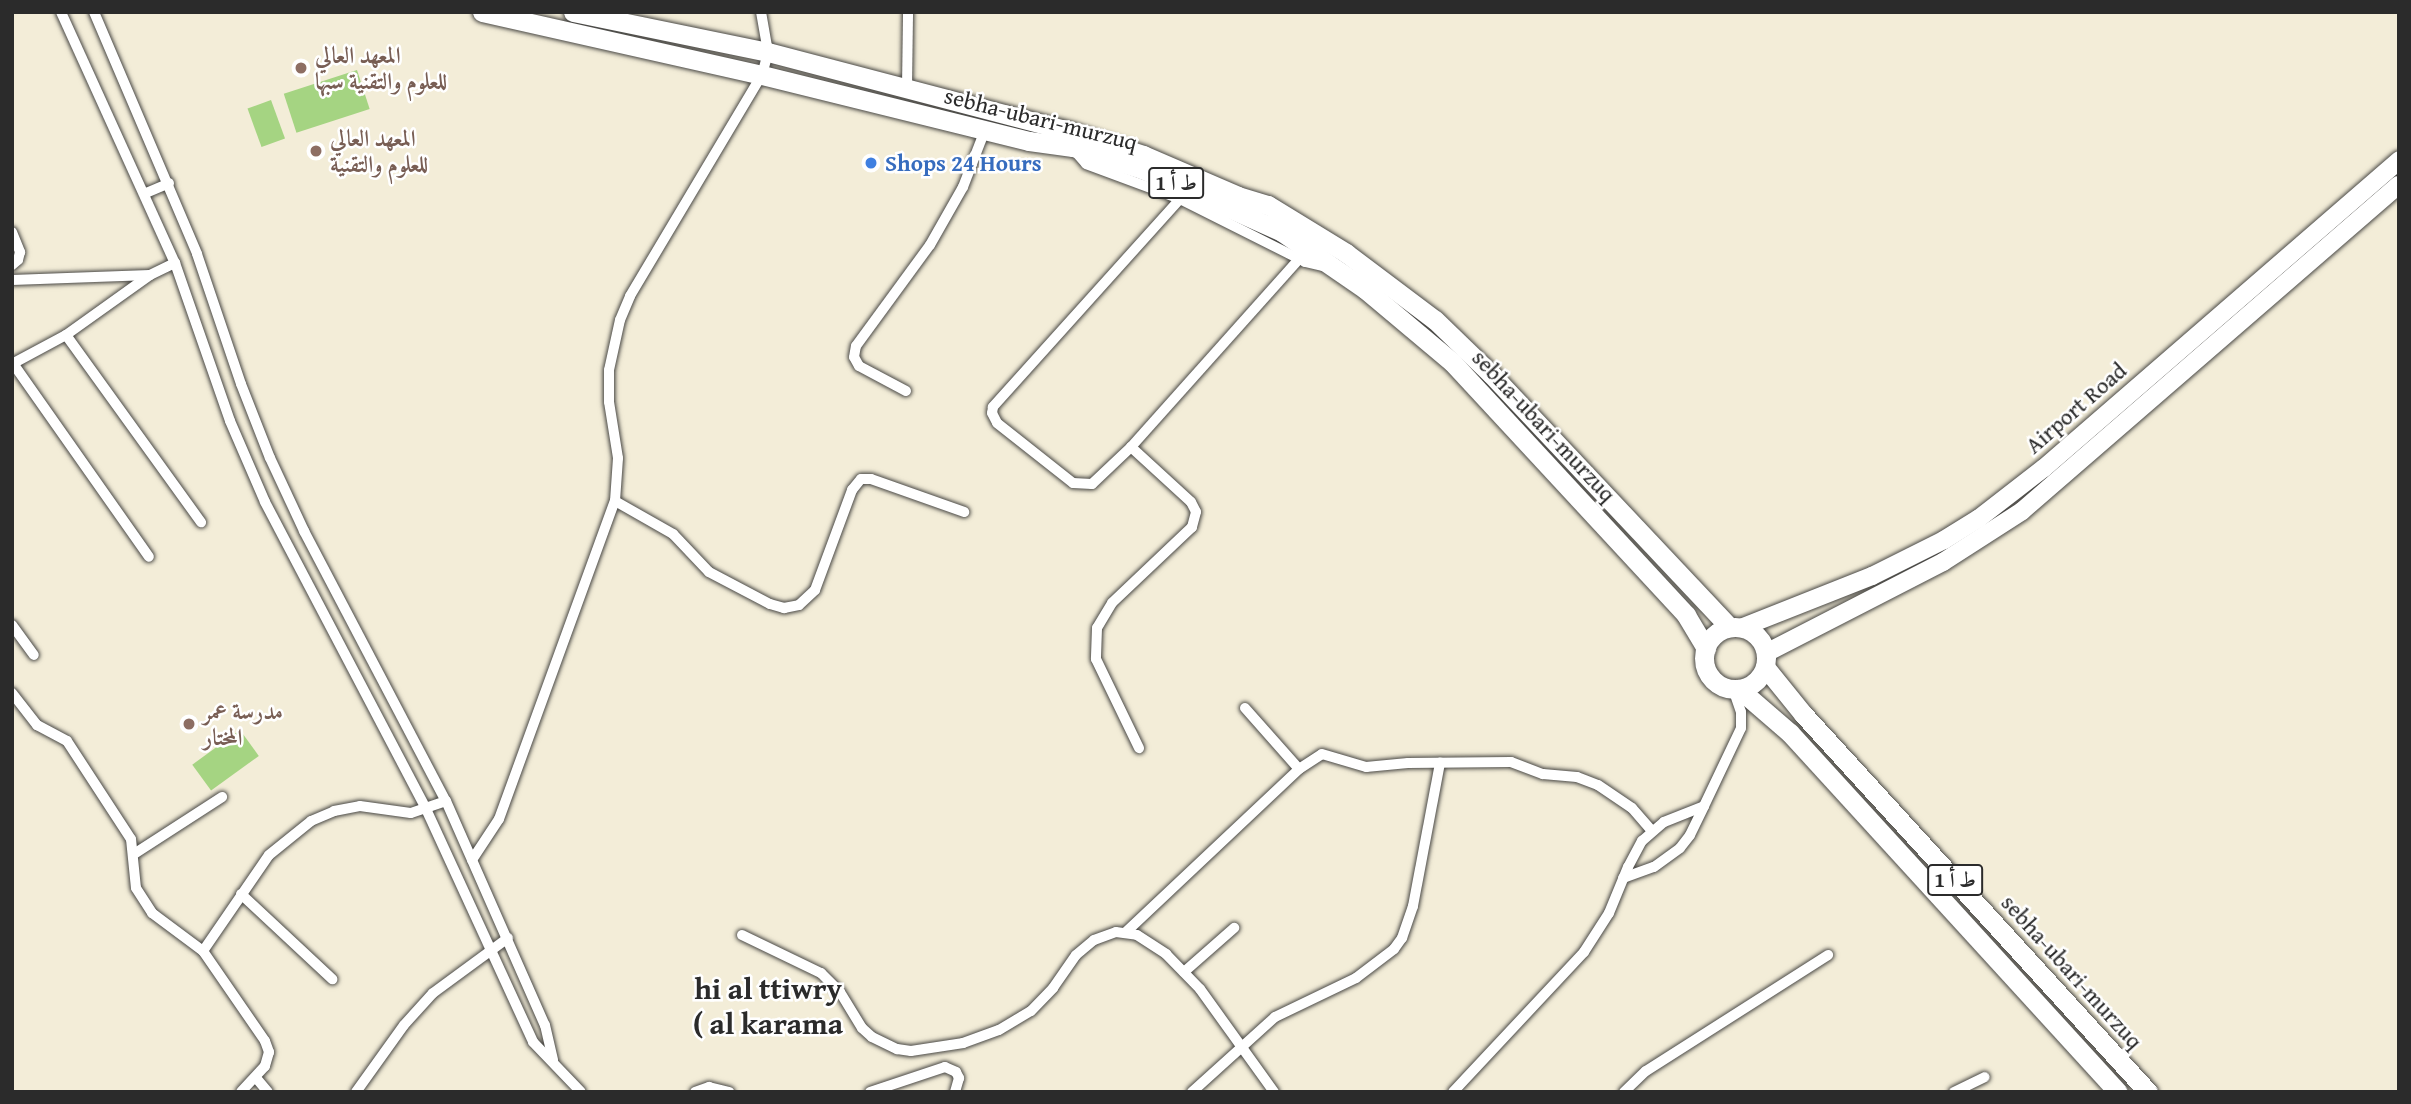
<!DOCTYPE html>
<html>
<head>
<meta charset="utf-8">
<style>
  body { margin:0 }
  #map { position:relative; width:2411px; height:1104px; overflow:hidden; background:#f3edd8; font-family:"Gentium Book Plus",Amiri,serif }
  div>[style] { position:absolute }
  .green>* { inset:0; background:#a5d482; transform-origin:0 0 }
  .roads { filter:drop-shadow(0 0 2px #494845) drop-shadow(0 0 2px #494845) }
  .minor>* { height:10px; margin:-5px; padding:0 5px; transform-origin:5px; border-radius:5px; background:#fff }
  .primary>* { height:18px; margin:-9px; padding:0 9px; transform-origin:9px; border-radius:9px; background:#fff }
  .trunk>* { height:19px; margin:-9.5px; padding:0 9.5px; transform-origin:9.5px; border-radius:9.5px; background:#fff }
  .trunk>.ring { margin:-9.5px; padding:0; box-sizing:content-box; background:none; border:19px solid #fff; border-radius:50% }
  .dots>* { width:19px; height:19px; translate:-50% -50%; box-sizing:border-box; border:4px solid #fff; border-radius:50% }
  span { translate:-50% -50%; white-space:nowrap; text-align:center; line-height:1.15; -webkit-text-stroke:5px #fff; paint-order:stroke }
  .shield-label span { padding:2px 5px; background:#fff; border:2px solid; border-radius:5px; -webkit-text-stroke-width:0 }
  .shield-label { font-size:21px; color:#2b2b2b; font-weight:700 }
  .education-label { font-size:23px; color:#785e54; font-weight:700 }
  .left { translate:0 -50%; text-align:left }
  .street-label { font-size:23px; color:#2b2b2b }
  .shop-label { font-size:23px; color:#366cbe; font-weight:700 }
  .district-label { font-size:30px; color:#2b2b2b; font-weight:700 }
  .frame { position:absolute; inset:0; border:14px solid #2b2b2b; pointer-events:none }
</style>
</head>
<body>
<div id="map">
  <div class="green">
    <i style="left:357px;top:70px;width:41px;height:77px;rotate:72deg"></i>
    <i style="left:271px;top:100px;width:41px;height:25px;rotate:70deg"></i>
    <i style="left:240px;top:730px;width:32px;height:59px;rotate:54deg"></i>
  </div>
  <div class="roads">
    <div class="minor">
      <i style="left:61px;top:12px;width:276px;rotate:65.6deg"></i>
      <i style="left:175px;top:263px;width:167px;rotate:70.8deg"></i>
      <i style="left:230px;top:421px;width:88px;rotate:66.6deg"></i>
      <i style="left:265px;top:502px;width:347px;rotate:62.3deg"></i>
      <i style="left:426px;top:809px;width:256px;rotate:65.3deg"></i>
      <i style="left:533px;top:1042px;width:69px;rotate:46.2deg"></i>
      <i style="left:94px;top:12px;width:263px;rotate:66.9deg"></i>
      <i style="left:197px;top:254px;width:137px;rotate:71.3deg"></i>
      <i style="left:241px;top:384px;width:79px;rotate:68.6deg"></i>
      <i style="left:270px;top:458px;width:81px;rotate:65deg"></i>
      <i style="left:304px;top:531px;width:305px;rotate:62.3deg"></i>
      <i style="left:446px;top:801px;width:245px;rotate:66.2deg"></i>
      <i style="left:545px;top:1025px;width:36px;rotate:77deg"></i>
      <i style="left:907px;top:87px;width:75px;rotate:-89.2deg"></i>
      <i style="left:1074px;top:150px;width:18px;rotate:49deg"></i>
      <i style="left:1086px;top:164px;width:100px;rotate:20.4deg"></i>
      <i style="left:1180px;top:199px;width:140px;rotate:26.7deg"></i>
      <i style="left:1305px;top:262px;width:22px;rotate:13deg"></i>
      <i style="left:146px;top:193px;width:25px;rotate:-23deg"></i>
      <i style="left:1180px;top:199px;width:280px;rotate:132deg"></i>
      <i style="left:993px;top:407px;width:6px;rotate:99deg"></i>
      <i style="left:992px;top:413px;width:11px;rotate:63deg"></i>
      <i style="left:997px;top:423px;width:97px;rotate:38.3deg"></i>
      <i style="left:1073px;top:483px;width:19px;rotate:3deg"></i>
      <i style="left:1092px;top:484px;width:54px;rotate:-43.5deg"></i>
      <i style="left:1131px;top:447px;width:252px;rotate:-48.2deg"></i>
      <i style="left:12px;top:232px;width:22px;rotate:68deg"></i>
      <i style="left:20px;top:252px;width:8px;rotate:104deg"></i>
      <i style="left:18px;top:260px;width:8px;rotate:140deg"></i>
      <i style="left:12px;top:280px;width:138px;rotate:-2.1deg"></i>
      <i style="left:150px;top:275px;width:28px;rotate:-26deg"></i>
      <i style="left:66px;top:335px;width:231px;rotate:54.2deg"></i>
      <i style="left:12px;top:362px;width:238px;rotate:54.9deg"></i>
      <i style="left:12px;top:364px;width:61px;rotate:-28.2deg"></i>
      <i style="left:66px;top:335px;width:103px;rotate:-35.5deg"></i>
      <i style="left:906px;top:391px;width:53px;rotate:-152deg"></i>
      <i style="left:859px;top:366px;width:10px;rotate:-119deg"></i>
      <i style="left:854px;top:357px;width:11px;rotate:-80deg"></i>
      <i style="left:856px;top:346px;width:125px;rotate:-53.8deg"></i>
      <i style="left:930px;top:245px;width:67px;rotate:-60.4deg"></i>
      <i style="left:963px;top:187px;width:61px;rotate:-68.9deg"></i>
      <i style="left:1131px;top:447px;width:81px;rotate:42.5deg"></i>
      <i style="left:1191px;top:502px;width:11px;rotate:63deg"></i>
      <i style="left:1196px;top:512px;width:16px;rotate:105deg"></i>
      <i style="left:1192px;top:527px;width:110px;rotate:136.5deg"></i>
      <i style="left:1112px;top:603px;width:29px;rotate:121deg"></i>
      <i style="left:1097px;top:628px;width:31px;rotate:92deg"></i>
      <i style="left:1096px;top:659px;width:99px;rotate:64.2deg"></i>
      <i style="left:615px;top:501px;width:67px;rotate:29.6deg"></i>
      <i style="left:673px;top:534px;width:52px;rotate:46.5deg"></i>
      <i style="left:709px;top:572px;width:69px;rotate:27.7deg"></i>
      <i style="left:770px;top:604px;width:15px;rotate:16deg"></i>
      <i style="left:784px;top:608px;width:15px;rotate:-11deg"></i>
      <i style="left:799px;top:605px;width:22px;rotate:-43deg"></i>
      <i style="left:815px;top:590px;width:107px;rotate:-69.7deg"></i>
      <i style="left:852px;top:490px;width:14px;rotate:-51deg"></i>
      <i style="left:861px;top:479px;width:10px"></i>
      <i style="left:871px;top:479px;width:99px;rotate:19.5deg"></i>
      <i style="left:12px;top:625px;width:37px;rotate:54deg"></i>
      <i style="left:12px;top:693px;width:41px;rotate:52deg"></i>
      <i style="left:37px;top:725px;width:34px;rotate:28deg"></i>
      <i style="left:67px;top:741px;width:117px;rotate:56.9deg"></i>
      <i style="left:131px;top:839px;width:49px;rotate:84.2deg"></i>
      <i style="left:136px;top:888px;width:30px;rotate:57deg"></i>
      <i style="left:152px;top:913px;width:64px;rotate:36.7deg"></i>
      <i style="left:203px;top:951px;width:109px;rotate:55.4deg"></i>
      <i style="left:265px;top:1041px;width:12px;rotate:70deg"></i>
      <i style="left:269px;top:1052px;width:15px;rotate:106deg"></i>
      <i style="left:265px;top:1066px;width:35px;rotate:133deg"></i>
      <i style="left:1245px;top:708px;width:81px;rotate:48.5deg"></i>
      <i style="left:134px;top:854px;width:105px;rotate:-32.9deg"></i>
      <i style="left:472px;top:860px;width:49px;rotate:-56.6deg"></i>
      <i style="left:499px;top:819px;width:338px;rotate:-70deg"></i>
      <i style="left:615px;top:501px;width:43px;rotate:-86deg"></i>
      <i style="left:618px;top:458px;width:57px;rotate:-99.1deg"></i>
      <i style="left:609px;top:402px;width:32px;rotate:-90deg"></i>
      <i style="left:609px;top:370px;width:51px;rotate:-77.6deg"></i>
      <i style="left:620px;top:320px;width:26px;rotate:-67deg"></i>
      <i style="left:630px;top:296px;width:257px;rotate:-59.2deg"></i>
      <i style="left:762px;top:75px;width:24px;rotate:-75deg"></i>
      <i style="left:768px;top:52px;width:41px;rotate:-99.9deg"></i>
      <i style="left:1623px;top:878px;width:33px;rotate:-20deg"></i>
      <i style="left:1654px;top:867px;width:32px;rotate:-36deg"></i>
      <i style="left:1680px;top:848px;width:16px;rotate:-52deg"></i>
      <i style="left:1690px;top:835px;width:32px;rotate:-64deg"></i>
      <i style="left:241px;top:894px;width:125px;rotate:43deg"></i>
      <i style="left:1126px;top:932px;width:238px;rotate:-43.3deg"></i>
      <i style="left:1299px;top:769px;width:27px;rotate:-33deg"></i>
      <i style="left:1322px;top:754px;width:46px;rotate:16.5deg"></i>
      <i style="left:1366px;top:767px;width:42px;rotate:-5.4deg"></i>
      <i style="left:1408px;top:763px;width:103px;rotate:-0.6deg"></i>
      <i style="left:1511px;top:762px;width:34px;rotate:21deg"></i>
      <i style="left:1543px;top:774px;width:34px;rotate:5deg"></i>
      <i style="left:1577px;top:777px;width:22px;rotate:21deg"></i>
      <i style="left:1598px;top:785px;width:41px;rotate:34.1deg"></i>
      <i style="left:1632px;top:808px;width:30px;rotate:49deg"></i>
      <i style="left:742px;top:935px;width:88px;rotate:25.7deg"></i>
      <i style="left:821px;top:973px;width:27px;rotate:45deg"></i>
      <i style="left:840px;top:992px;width:42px;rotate:58.6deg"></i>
      <i style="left:862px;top:1028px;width:13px;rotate:42deg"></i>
      <i style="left:872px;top:1037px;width:28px;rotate:26deg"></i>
      <i style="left:897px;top:1049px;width:14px;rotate:8deg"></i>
      <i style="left:911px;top:1051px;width:53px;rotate:-8.7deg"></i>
      <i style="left:963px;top:1043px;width:38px;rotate:-20deg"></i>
      <i style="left:999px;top:1030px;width:37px;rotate:-31deg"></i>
      <i style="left:1031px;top:1011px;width:32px;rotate:-46deg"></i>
      <i style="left:1053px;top:988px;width:40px;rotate:-55.1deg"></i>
      <i style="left:1076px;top:955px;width:23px;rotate:-40deg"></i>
      <i style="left:1094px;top:940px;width:23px;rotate:-20deg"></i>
      <i style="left:1116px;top:932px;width:21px;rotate:8deg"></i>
      <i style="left:1137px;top:935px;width:35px;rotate:33deg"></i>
      <i style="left:1166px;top:954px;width:49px;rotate:45.8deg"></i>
      <i style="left:1200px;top:989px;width:127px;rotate:54.3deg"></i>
      <i style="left:203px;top:951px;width:116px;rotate:-55.5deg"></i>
      <i style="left:269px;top:855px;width:54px;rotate:-39deg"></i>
      <i style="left:311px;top:821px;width:25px;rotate:-23deg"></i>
      <i style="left:334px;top:811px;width:26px;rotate:-11deg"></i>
      <i style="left:360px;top:806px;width:51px;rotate:7.8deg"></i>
      <i style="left:411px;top:813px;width:37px;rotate:-19deg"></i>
      <i style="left:1184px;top:972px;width:67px;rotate:-41.3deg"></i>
      <i style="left:257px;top:1079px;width:17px;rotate:50deg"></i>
      <i style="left:356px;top:1092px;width:82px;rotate:-54.4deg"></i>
      <i style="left:404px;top:1025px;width:43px;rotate:-47.8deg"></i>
      <i style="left:433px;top:993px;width:93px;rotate:-36.3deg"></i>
      <i style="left:695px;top:1092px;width:15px;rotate:-20deg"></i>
      <i style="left:709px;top:1087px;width:21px;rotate:14deg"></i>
      <i style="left:870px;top:1092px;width:79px;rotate:-18.4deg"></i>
      <i style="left:945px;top:1067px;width:12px;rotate:24deg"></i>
      <i style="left:956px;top:1072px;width:7px;rotate:63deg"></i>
      <i style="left:959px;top:1078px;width:15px;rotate:106deg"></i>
      <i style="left:1192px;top:1092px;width:112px;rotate:-42.1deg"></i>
      <i style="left:1275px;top:1017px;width:90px;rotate:-25.7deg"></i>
      <i style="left:1356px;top:978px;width:48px;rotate:-37.3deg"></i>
      <i style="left:1394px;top:949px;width:14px;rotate:-54deg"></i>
      <i style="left:1402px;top:938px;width:34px;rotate:-71deg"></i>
      <i style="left:1413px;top:906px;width:146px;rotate:-79.3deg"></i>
      <i style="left:1453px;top:1092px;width:192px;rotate:-46.9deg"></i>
      <i style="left:1584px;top:952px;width:46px;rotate:-57.3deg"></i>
      <i style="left:1609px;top:913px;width:50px;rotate:-67.6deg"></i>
      <i style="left:1628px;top:867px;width:30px;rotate:-62deg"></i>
      <i style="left:1642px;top:841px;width:29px;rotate:-41deg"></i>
      <i style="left:1664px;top:822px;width:43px;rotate:-21.8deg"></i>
      <i style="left:1704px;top:806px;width:86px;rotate:-64.6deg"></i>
      <i style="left:1741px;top:728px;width:16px;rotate:-90deg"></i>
      <i style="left:1741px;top:712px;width:24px;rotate:-109deg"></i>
      <i style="left:1624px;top:1092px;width:30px;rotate:-44deg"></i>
      <i style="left:1646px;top:1071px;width:216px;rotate:-32.5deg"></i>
      <i style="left:1954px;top:1092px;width:34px;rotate:-26deg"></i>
    </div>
    <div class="primary">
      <i style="left:1743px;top:627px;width:139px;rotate:-21.6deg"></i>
      <i style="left:1872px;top:576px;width:80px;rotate:-26.6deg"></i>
      <i style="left:1944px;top:540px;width:40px;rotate:-32deg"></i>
      <i style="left:1978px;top:519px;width:83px;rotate:-37.7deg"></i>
      <i style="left:2044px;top:468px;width:470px;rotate:-40.9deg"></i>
      <i style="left:1766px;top:653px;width:199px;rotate:-27.2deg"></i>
      <i style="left:1943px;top:562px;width:94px;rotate:-32.8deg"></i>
      <i style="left:2022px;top:511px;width:498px;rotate:-40.9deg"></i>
    </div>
    <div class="trunk">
      <i style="left:482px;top:12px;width:287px;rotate:12.7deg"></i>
      <i style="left:762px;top:75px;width:275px;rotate:13.9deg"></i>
      <i style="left:1029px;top:141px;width:44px;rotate:7.8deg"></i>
      <i style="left:1073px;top:147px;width:72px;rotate:17.7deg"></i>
      <i style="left:1142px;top:169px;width:154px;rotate:24.2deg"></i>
      <i style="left:1282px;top:232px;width:101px;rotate:34.5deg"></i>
      <i style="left:1365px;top:289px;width:114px;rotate:40deg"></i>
      <i style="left:1452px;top:362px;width:345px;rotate:47.2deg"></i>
      <i style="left:1686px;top:615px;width:39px;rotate:59deg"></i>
      <i style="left:573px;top:12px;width:199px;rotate:11.6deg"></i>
      <i style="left:768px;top:52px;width:314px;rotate:14.7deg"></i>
      <i style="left:1072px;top:132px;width:75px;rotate:17.9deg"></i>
      <i style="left:1143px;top:155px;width:103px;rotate:23.3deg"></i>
      <i style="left:1238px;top:196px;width:31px;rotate:17deg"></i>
      <i style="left:1268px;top:205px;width:92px;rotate:31.6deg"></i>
      <i style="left:1346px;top:253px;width:111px;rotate:37deg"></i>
      <i style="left:1435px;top:320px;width:78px;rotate:44deg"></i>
      <i style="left:1491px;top:374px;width:347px;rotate:46.7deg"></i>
      <i class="ring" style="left:1704px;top:627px;width:43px;height:43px"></i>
      <i style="left:1765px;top:667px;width:60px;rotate:51deg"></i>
      <i style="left:1803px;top:714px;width:512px;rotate:47.61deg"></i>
      <i style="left:1739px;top:689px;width:67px;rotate:40.8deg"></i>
      <i style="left:1790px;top:733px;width:486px;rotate:47.6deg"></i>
    </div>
  </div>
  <div class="dots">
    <i style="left:301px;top:68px;background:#8d6e63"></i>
    <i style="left:316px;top:151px;background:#8d6e63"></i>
    <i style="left:871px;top:163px;background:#3f7fe0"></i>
    <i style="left:189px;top:724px;background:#8d6e63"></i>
  </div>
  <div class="shield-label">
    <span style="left:1176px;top:183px">ط أ 1</span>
    <span style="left:1955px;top:880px">ط أ 1</span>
  </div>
  <div class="education-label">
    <span class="left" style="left:315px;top:68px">المعهد العالي<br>للعلوم والتقنية سبها</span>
    <span class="left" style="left:330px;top:151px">المعهد العالي<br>للعلوم والتقنية</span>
    <span class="left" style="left:203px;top:724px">مدرسة عمر<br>المختار</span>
  </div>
  <div class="street-label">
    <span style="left:1041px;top:119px;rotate:14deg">sebha-ubari-murzuq</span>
    <span style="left:2076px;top:408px;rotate:-41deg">Airport Road</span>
    <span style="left:1544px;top:426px;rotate:47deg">sebha-ubari-murzuq</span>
    <span style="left:2072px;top:972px;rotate:48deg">sebha-ubari-murzuq</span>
  </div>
  <div class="shop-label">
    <span class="left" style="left:885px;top:163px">Shops 24 Hours</span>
  </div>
  <div class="district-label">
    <span style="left:768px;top:1005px">hi al ttiwry<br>( al karama</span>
  </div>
  <div class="frame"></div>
</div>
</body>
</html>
